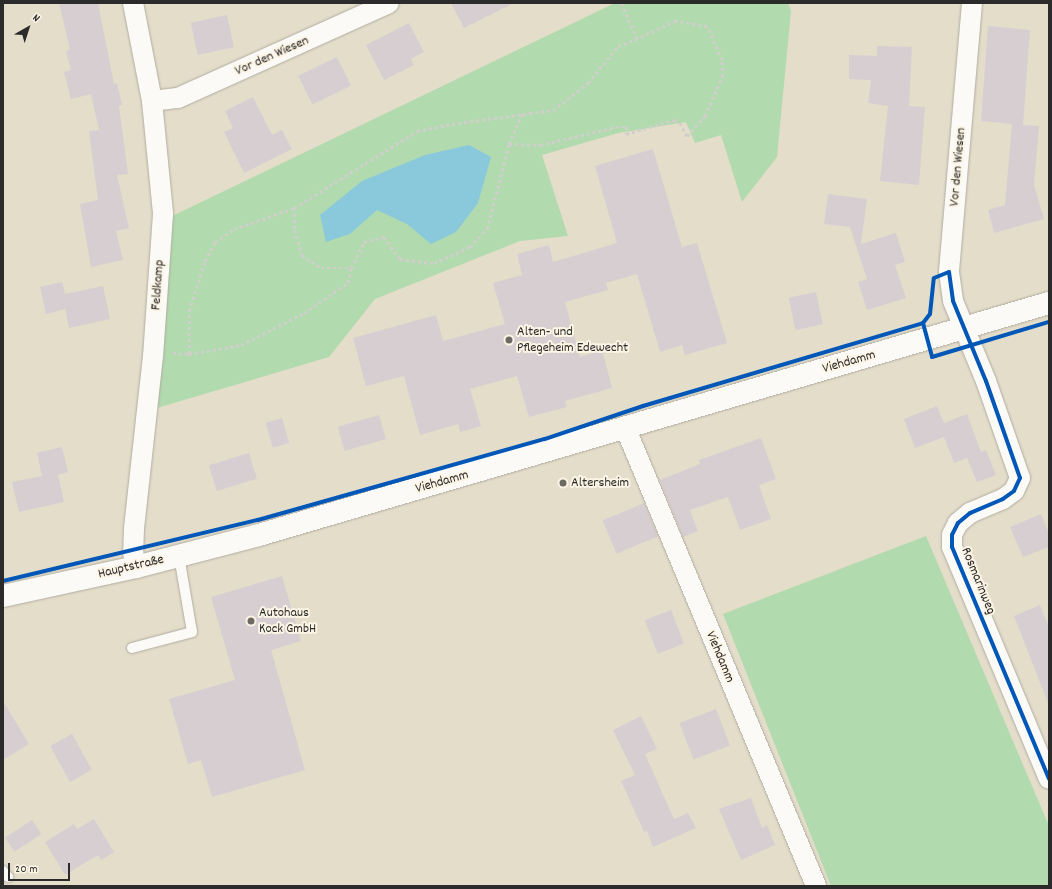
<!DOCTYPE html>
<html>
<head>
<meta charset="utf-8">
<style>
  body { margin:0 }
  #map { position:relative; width:1052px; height:889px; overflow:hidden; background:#e4ddca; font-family:Dekko,sans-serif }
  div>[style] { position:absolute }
  .green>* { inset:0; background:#b1daae }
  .water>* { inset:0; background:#8ac9db }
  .building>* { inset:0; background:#d7ced2; transform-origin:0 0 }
  .path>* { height:2.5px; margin-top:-1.25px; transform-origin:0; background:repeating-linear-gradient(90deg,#d1cfcb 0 3px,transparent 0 6px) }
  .roads { filter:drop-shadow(0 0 1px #b0aca0) drop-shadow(0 0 1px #b0aca0) }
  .service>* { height:10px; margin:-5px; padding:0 5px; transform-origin:5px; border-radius:5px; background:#fbfaf7 }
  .minor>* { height:20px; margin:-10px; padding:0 10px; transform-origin:10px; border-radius:10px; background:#fbfaf7 }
  .secondary>* { height:22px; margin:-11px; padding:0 11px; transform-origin:11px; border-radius:11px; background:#fbfaf7 }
  .cycleway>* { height:4px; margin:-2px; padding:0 2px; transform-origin:2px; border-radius:2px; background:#0057b8 }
  .dots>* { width:11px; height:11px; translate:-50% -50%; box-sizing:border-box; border:2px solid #fcf5e5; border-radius:50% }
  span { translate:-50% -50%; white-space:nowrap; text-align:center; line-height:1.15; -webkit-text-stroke:4px #fcf5e5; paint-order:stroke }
  .street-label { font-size:14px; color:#2b2b2b }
  .poi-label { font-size:14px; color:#2b2b2b }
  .left { translate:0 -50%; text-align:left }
  .frame { position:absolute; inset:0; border:4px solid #2b2b2b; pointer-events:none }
  .north { position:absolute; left:8px; top:8px; width:40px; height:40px; -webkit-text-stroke:3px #fcf5e5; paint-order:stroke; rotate:39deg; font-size:11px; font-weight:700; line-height:16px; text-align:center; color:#2b2b2b }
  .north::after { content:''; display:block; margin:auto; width:14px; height:18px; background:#2b2b2b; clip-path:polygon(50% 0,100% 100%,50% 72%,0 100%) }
  .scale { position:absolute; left:8px; top:863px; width:62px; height:18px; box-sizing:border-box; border:2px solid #2b2b2b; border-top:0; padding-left:5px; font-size:12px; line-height:14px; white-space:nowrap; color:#2b2b2b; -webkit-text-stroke:3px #fcf5e5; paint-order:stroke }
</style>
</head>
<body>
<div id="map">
  <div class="green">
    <i style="clip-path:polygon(615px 3px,788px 3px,791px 11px,777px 157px,742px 202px,721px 135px,695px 143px,686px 122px,618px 133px,542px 155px,568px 236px,520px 241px,375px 299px,329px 357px,157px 408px,166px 219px)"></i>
    <i style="clip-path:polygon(926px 536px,1049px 826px,1049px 886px,831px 886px,723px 614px)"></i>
  </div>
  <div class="water">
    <i style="clip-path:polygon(469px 145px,491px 157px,478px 203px,456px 232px,431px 244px,407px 224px,377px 210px,350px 234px,326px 242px,320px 215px,362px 181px,425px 155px)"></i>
  </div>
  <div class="building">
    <i style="clip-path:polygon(59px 3px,98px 3px,114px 84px,117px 83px,122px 105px,119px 106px,128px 174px,117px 175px,129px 228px,116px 231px,123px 260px,91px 267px,80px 204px,98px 200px,89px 131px,99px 130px,91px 94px,71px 99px,64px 72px,71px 70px,66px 51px,70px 50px)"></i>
    <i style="clip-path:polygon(451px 3px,514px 3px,464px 28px)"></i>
    <i style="left:227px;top:15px;width:33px;height:37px;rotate:78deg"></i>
    <i style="clip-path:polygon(409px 23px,424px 52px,411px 59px,414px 65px,384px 80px,366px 45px)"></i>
    <i style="clip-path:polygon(988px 26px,1030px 30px,1023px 125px,1039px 126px,1034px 185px,1044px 219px,994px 233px,988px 210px,1005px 205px,1012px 124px,981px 121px)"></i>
    <i style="clip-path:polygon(877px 46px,912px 47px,909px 106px,925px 107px,919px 185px,880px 181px,888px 106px,868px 103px,871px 80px,849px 79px,849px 55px,877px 56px)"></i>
    <i style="left:337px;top:57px;width:32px;height:43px;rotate:64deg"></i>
    <i style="clip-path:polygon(253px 97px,272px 135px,282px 130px,292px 149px,244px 173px,224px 132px,233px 128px,225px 111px)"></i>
    <i style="clip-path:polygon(653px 149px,682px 247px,697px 243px,727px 343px,685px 355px,682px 345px,660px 352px,637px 274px,606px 283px,608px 290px,565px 302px,580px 357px,602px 350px,612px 388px,565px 401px,567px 407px,529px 417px,517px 376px,470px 389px,481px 426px,460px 432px,458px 424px,420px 435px,404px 376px,366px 386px,353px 338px,436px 315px,443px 341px,505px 324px,493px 283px,522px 275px,517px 254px,549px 245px,553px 262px,617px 243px,595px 166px)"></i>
    <i style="clip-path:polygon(828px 194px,867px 199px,861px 244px,896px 233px,905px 262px,895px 265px,906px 298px,867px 310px,858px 282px,867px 279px,850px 227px,824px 224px)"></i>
    <i style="clip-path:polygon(62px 282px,65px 294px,103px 286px,110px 319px,69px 328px,65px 309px,46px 314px,40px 287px)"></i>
    <i style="left:816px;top:292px;width:33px;height:28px;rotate:78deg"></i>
    <i style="clip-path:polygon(937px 406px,944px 423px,967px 414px,981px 452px,986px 450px,996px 475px,977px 482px,967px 458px,972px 456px,954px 463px,944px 437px,915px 448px,904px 419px)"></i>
    <i style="left:379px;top:415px;width:25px;height:43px;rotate:74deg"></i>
    <i style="left:282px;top:418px;width:26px;height:17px;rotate:74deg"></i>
    <i style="clip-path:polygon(761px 438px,776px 479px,759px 485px,771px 519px,740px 530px,728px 497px,690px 510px,698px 531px,683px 537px,660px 480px,700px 464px,699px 460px)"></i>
    <i style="clip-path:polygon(62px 447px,68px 472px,58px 475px,64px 502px,19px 512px,12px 482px,42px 476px,37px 453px)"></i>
    <i style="left:249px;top:453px;width:27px;height:42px;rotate:73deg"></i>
    <i style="left:644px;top:503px;width:36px;height:45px;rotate:67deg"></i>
    <i style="clip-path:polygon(1041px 514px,1049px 534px,1049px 547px,1023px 557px,1010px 527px)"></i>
    <i style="clip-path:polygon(282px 576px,301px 641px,271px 650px,305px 770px,212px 797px,201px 760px,188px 764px,169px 699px,235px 680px,211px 597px)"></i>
    <i style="clip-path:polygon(1040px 605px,1049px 628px,1048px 703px,1014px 616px)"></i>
    <i style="left:671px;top:610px;width:36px;height:28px;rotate:69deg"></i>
    <i style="clip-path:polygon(3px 701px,29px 744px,3px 760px)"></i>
    <i style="left:716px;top:709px;width:39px;height:39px;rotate:69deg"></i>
    <i style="clip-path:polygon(641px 716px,657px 749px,645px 754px,674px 819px,688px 813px,696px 828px,653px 847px,647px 831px,644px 832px,621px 781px,635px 775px,613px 730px)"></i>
    <i style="left:72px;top:734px;width:41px;height:25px;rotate:61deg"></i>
    <i style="clip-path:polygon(751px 798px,762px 828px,767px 825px,775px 845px,741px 860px,719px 809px)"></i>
    <i style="clip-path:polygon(94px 819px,114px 852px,101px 860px,98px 855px,65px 875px,45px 842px,74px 824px,77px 829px)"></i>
    <i style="left:32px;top:820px;width:17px;height:32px;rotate:57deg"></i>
  </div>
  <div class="path">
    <i style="left:509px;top:144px;width:31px;rotate:2deg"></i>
    <i style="left:540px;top:145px;width:78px;rotate:-13.3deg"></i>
    <i style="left:616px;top:127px;width:11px"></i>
    <i style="left:627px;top:127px;width:7px;rotate:98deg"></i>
    <i style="left:626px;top:134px;width:50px;rotate:-16.3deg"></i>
    <i style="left:674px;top:120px;width:7px;rotate:27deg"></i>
    <i style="left:680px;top:123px;width:15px;rotate:62deg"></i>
    <i style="left:687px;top:136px;width:27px;rotate:-48deg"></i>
    <i style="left:705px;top:116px;width:43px;rotate:-66.4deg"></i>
    <i style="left:722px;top:77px;width:17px;rotate:-90deg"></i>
    <i style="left:722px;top:60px;width:36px;rotate:-114deg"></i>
    <i style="left:707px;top:27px;width:32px;rotate:-169deg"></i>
    <i style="left:676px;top:21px;width:43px;rotate:155.2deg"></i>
    <i style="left:637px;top:39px;width:39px;rotate:-114deg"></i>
    <i style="left:294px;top:208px;width:22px;rotate:87deg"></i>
    <i style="left:295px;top:230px;width:26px;rotate:74deg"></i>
    <i style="left:302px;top:255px;width:23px;rotate:34deg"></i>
    <i style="left:321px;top:268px;width:30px"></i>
    <i style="left:929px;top:315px;width:11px;rotate:-80deg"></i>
    <i style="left:173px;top:353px;width:16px;rotate:4deg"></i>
    <i style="left:189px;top:354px;width:53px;rotate:-9.8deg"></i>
    <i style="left:241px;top:345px;width:71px;rotate:-26.9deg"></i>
    <i style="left:304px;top:313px;width:53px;rotate:-34.3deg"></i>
    <i style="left:348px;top:283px;width:15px;rotate:-79deg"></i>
    <i style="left:351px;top:268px;width:29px;rotate:-63deg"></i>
    <i style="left:364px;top:242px;width:21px;rotate:-14deg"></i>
    <i style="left:384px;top:237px;width:27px;rotate:54deg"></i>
    <i style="left:400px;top:259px;width:34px;rotate:7deg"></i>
    <i style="left:434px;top:263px;width:39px;rotate:-24deg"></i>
    <i style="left:470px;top:247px;width:25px;rotate:-47deg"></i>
    <i style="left:487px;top:229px;width:88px;rotate:-75.5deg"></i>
    <i style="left:509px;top:144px;width:33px;rotate:-67deg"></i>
    <i style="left:189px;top:354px;width:43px;rotate:-90deg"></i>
    <i style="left:189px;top:311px;width:52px;rotate:-72.3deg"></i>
    <i style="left:205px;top:261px;width:21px;rotate:-62deg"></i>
    <i style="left:215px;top:242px;width:23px;rotate:-34deg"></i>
    <i style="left:234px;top:229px;width:64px;rotate:-19.3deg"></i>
    <i style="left:294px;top:208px;width:145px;rotate:-32deg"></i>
    <i style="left:417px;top:131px;width:42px;rotate:-11deg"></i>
    <i style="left:458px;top:123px;width:96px;rotate:-7.8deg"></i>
    <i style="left:553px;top:110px;width:44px;rotate:-37.6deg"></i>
    <i style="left:588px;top:83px;width:48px;rotate:-51deg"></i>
    <i style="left:618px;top:46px;width:20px;rotate:-20deg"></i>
  </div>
  <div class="roads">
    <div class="service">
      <i style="left:132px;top:648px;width:62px;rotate:-14.9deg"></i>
      <i style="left:192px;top:632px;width:77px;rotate:-99.7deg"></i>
      <i style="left:3px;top:871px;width:8px;rotate:50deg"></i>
    </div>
    <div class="minor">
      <i style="left:133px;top:3px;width:100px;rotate:79deg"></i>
      <i style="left:152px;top:101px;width:114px;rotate:84.4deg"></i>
      <i style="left:163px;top:214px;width:142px;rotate:94deg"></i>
      <i style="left:153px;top:356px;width:174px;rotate:96.3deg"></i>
      <i style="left:134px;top:529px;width:23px;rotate:92deg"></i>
      <i style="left:133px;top:552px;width:15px;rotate:79deg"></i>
      <i style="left:972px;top:3px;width:270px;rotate:94.9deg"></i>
      <i style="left:949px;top:272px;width:29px;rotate:82deg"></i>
      <i style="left:953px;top:301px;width:87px;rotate:67.6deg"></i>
      <i style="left:986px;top:381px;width:103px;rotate:70.7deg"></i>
      <i style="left:1020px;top:478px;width:14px;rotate:115deg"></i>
      <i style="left:1014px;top:491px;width:14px;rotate:144deg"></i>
      <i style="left:1003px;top:499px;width:36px;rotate:157deg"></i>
      <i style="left:970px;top:513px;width:16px;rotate:140deg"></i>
      <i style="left:958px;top:523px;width:13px;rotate:117deg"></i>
      <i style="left:952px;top:535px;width:12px;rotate:90deg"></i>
      <i style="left:952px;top:547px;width:251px;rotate:67.3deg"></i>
      <i style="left:152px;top:101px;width:26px;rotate:-7deg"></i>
      <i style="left:178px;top:98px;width:231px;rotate:-24.2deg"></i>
      <i style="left:625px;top:427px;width:497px;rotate:67.4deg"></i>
    </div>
    <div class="secondary">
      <i style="left:3px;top:596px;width:136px;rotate:-12.3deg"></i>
      <i style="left:136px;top:567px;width:127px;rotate:-14.6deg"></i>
      <i style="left:259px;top:535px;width:823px;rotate:-16.37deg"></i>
    </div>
  </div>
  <div class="cycleway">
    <i style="left:923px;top:323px;width:35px;rotate:75deg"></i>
    <i style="left:932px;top:357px;width:122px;rotate:-16.7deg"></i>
    <i style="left:3px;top:581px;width:262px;rotate:-13.5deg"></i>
    <i style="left:258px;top:520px;width:298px;rotate:-15.8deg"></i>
    <i style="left:545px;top:439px;width:103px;rotate:-18.6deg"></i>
    <i style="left:643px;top:406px;width:292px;rotate:-16.5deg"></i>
    <i style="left:923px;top:323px;width:11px;rotate:-52deg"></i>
    <i style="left:930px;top:314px;width:36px;rotate:-84deg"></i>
    <i style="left:934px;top:278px;width:16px;rotate:-22deg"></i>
    <i style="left:949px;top:272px;width:29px;rotate:82deg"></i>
    <i style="left:953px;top:301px;width:87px;rotate:67.6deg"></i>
    <i style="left:986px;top:381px;width:103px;rotate:70.7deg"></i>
    <i style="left:1020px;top:478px;width:14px;rotate:115deg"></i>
    <i style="left:1014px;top:491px;width:14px;rotate:144deg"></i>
    <i style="left:1003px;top:499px;width:36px;rotate:157deg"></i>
    <i style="left:970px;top:513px;width:16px;rotate:140deg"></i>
    <i style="left:958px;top:523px;width:13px;rotate:117deg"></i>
    <i style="left:952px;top:535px;width:12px;rotate:90deg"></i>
    <i style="left:952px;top:547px;width:251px;rotate:67.3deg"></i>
  </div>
  <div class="dots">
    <i style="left:509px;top:340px;background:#6c6963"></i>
    <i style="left:563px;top:483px;background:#6c6963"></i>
    <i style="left:251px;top:621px;background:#6c6963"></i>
  </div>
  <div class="street-label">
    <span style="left:272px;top:56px;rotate:-24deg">Vor den Wiesen</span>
    <span style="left:958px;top:167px;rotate:-85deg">Vor den Wiesen</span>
    <span style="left:158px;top:285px;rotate:-86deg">Feldkamp</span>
    <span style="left:849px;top:362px;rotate:-16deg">Viehdamm</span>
    <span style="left:442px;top:482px;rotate:-16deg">Viehdamm</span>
    <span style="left:131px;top:567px;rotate:-13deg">Hauptstraße</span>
    <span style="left:978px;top:581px;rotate:68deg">Rosmarinweg</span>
    <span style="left:720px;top:657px;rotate:67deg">Viehdamm</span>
  </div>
  <div class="poi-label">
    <span class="left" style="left:517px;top:340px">Alten- und<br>Pflegeheim Edewecht</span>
    <span class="left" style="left:571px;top:483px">Altersheim</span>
    <span class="left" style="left:259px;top:621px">Autohaus<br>Kock GmbH</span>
  </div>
  <div class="frame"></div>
  <div class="north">N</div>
  <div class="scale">20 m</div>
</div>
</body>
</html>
